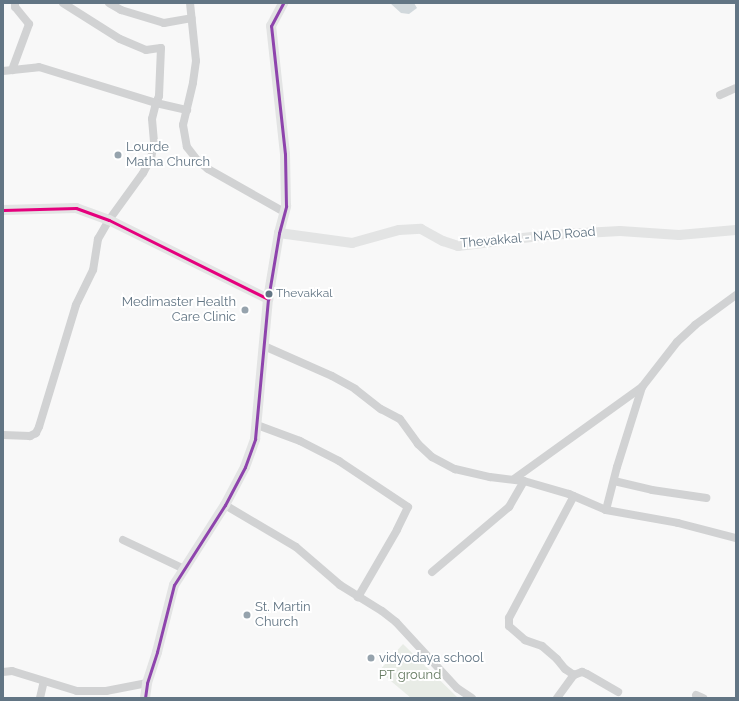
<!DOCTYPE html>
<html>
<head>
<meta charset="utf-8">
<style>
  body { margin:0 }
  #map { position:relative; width:739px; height:701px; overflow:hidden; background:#f8f8f8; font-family:Raleway,sans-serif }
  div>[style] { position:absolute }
  .green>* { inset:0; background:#e8ece6 }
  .water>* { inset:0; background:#d1d8dc }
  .minor>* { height:8px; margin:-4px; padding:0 4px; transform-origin:4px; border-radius:4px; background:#d1d2d3 }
  .major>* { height:10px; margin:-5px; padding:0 5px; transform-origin:5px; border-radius:5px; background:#e3e4e4 }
  .bus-1>* { height:3px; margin:-1.5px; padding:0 1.5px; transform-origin:1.5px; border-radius:1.5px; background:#e5007d }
  .bus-2>* { height:3px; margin:-1.5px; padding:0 1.5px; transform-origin:1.5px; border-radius:1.5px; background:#8e44ad }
  .dots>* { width:11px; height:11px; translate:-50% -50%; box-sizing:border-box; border:2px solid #fff; border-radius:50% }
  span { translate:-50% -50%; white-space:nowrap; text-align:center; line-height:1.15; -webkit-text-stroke:4px #fff; paint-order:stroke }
  .bus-label { font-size:12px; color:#627584 }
  .left { translate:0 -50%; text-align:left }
  .poi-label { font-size:13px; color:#627584 }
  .right { translate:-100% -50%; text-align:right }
  .street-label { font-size:13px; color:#627584 }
  .park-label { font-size:13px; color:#667b62 }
  .frame { position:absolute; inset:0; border:4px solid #627584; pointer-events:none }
</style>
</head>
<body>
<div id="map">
  <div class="green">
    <i style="clip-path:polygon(403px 644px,458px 698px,411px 698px,379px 671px)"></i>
  </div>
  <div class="water">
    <i style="clip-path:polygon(390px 3px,414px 3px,417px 8px,409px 14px,401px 13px)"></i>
  </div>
  <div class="minor">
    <i style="left:63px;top:3px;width:67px;rotate:32.3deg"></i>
    <i style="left:120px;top:39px;width:28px;rotate:23deg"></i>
    <i style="left:146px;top:50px;width:15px;rotate:-8deg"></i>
    <i style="left:161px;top:48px;width:48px;rotate:92.4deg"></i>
    <i style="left:159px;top:96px;width:8px;rotate:113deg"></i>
    <i style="left:156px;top:103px;width:32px;rotate:13deg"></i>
    <i style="left:109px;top:3px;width:14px;rotate:30deg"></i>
    <i style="left:121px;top:10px;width:45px;rotate:16.8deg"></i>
    <i style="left:164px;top:23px;width:28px;rotate:-10deg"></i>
    <i style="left:190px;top:3px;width:58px;rotate:84.1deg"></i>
    <i style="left:196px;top:61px;width:22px;rotate:98deg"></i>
    <i style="left:193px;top:83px;width:43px;rotate:103.4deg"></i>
    <i style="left:183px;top:125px;width:22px;rotate:80deg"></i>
    <i style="left:187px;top:147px;width:16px;rotate:52deg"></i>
    <i style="left:197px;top:160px;width:14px;rotate:39deg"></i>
    <i style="left:208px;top:169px;width:87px;rotate:29.5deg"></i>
    <i style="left:12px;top:70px;width:49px;rotate:-69.7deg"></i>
    <i style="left:29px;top:24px;width:22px;rotate:-129deg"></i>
    <i style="left:15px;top:7px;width:4px;rotate:-90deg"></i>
    <i style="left:3px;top:71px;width:36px;rotate:-6deg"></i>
    <i style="left:39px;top:67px;width:122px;rotate:17.1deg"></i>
    <i style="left:156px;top:103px;width:16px;rotate:104deg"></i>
    <i style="left:152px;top:119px;width:24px;rotate:85deg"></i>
    <i style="left:154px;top:143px;width:15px;rotate:101deg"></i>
    <i style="left:151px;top:158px;width:17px;rotate:118deg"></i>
    <i style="left:143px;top:173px;width:58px;rotate:125.9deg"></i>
    <i style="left:109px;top:220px;width:22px;rotate:120deg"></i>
    <i style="left:98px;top:239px;width:31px;rotate:99deg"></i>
    <i style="left:93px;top:270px;width:39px;rotate:116deg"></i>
    <i style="left:76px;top:305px;width:127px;rotate:106.9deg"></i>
    <i style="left:39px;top:427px;width:7px;rotate:117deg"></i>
    <i style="left:36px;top:433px;width:7px;rotate:153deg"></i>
    <i style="left:30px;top:436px;width:27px;rotate:-178deg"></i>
    <i style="left:720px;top:95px;width:17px;rotate:-24deg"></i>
    <i style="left:264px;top:346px;width:74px;rotate:23.8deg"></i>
    <i style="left:332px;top:376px;width:26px;rotate:29deg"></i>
    <i style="left:355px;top:389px;width:33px;rotate:38deg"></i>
    <i style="left:381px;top:409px;width:21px;rotate:28deg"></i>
    <i style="left:400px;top:419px;width:31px;rotate:54deg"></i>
    <i style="left:418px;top:444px;width:19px;rotate:43deg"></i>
    <i style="left:432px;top:457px;width:26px;rotate:28deg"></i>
    <i style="left:455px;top:469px;width:36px;rotate:13deg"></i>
    <i style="left:490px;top:477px;width:34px;rotate:7deg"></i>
    <i style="left:524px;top:481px;width:47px;rotate:16.1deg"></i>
    <i style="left:569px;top:494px;width:40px;rotate:23.4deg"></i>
    <i style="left:606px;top:510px;width:73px;rotate:10.2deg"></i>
    <i style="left:678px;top:523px;width:60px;rotate:14.5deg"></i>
    <i style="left:257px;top:425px;width:46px;rotate:20.4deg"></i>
    <i style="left:300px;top:441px;width:44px;rotate:27.1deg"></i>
    <i style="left:339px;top:461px;width:83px;rotate:33.7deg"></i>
    <i style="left:408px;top:507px;width:25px;rotate:116deg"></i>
    <i style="left:397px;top:530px;width:78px;rotate:120.2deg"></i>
    <i style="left:514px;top:479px;width:158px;rotate:-35.7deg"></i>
    <i style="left:614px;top:481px;width:39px;rotate:13deg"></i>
    <i style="left:652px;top:490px;width:55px;rotate:8.4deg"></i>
    <i style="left:225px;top:505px;width:82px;rotate:30.6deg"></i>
    <i style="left:296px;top:547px;width:58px;rotate:40.8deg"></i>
    <i style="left:340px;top:585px;width:49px;rotate:31.8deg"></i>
    <i style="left:382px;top:611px;width:18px;rotate:38deg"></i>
    <i style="left:396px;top:622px;width:90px;rotate:47.3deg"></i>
    <i style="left:457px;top:688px;width:18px;rotate:34deg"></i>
    <i style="left:606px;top:510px;width:44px;rotate:-75.7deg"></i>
    <i style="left:617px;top:467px;width:84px;rotate:-72.6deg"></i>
    <i style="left:642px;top:387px;width:57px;rotate:-52.1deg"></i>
    <i style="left:677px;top:342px;width:25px;rotate:-43deg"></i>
    <i style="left:695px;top:325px;width:51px;rotate:-36.2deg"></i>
    <i style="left:123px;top:540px;width:68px;rotate:25.4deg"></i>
    <i style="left:432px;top:572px;width:101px;rotate:-40.2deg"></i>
    <i style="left:509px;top:507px;width:30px;rotate:-60deg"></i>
    <i style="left:3px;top:672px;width:9px;rotate:-6deg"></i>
    <i style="left:12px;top:671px;width:68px;rotate:17.1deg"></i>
    <i style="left:77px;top:691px;width:29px"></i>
    <i style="left:106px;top:691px;width:42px;rotate:-11deg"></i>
    <i style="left:574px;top:675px;width:11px;rotate:-146deg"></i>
    <i style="left:565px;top:669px;width:13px;rotate:-129deg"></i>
    <i style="left:557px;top:659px;width:20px;rotate:-139deg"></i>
    <i style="left:542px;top:646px;width:18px;rotate:-161deg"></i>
    <i style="left:525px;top:640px;width:21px;rotate:-139deg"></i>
    <i style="left:509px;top:626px;width:8px;rotate:-90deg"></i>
    <i style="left:509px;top:618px;width:138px;rotate:-62deg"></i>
    <i style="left:696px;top:695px;width:8px;rotate:23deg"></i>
    <i style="left:40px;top:698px;width:17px;rotate:-77deg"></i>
    <i style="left:557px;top:698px;width:29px;rotate:-54deg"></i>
    <i style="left:574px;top:675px;width:9px;rotate:-21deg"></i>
    <i style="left:582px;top:672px;width:5px;rotate:22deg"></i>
    <i style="left:587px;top:674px;width:36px;rotate:30deg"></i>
  </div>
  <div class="major">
    <i style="left:3px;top:210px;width:73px;rotate:-1.6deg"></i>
    <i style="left:76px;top:208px;width:35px;rotate:20deg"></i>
    <i style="left:109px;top:220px;width:178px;rotate:26.4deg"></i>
    <i style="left:279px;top:233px;width:74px;rotate:7.8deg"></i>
    <i style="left:352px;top:243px;width:49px;rotate:-15.5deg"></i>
    <i style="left:399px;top:230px;width:22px;rotate:-3deg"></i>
    <i style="left:421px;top:229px;width:25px;rotate:29deg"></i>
    <i style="left:443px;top:241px;width:16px;rotate:18deg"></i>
    <i style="left:458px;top:246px;width:91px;rotate:-7deg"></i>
    <i style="left:548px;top:235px;width:72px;rotate:-3.2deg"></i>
    <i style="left:620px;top:231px;width:59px;rotate:3.9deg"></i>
    <i style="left:679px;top:235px;width:57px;rotate:-5deg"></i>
    <i style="left:145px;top:698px;width:15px;rotate:-82deg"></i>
    <i style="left:147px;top:683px;width:33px;rotate:-72deg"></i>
    <i style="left:157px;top:652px;width:69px;rotate:-75.8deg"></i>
    <i style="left:174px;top:585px;width:95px;rotate:-57.5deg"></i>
    <i style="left:225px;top:505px;width:43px;rotate:-62.2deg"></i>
    <i style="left:245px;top:467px;width:30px;rotate:-70deg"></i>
    <i style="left:255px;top:439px;width:141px;rotate:-84.7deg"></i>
    <i style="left:268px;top:299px;width:67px;rotate:-80.5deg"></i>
    <i style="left:279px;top:233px;width:28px;rotate:-75deg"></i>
    <i style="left:286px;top:206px;width:52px;rotate:-91.1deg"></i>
    <i style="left:285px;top:154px;width:129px;rotate:-96.2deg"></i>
    <i style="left:271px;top:26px;width:26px;rotate:-62deg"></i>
  </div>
  <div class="bus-1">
    <i style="left:3px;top:210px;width:73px;rotate:-1.6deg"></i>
    <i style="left:76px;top:208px;width:35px;rotate:20deg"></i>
    <i style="left:109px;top:220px;width:178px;rotate:26.4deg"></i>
  </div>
  <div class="bus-2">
    <i style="left:145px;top:698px;width:15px;rotate:-82deg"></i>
    <i style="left:147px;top:683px;width:33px;rotate:-72deg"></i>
    <i style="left:157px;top:652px;width:69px;rotate:-75.8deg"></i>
    <i style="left:174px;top:585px;width:95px;rotate:-57.5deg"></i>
    <i style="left:225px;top:505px;width:43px;rotate:-62.2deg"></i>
    <i style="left:245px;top:467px;width:30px;rotate:-70deg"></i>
    <i style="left:255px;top:439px;width:141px;rotate:-84.7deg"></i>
    <i style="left:268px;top:299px;width:67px;rotate:-80.5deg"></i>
    <i style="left:279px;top:233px;width:28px;rotate:-75deg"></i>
    <i style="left:286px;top:206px;width:52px;rotate:-91.1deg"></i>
    <i style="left:285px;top:154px;width:129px;rotate:-96.2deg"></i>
    <i style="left:271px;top:26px;width:26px;rotate:-62deg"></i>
  </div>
  <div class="dots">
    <i style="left:118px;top:155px;background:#96a3ad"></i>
    <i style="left:269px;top:294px;background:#627584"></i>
    <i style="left:245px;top:310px;background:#96a3ad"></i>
    <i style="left:247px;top:615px;background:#96a3ad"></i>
    <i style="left:371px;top:658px;background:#96a3ad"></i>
  </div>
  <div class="bus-label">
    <span class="left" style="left:276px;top:294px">Thevakkal</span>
  </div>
  <div class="poi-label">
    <span class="left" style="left:126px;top:155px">Lourde<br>Matha Church</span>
    <span class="right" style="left:236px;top:310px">Medimaster Health<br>Care Clinic</span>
    <span class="left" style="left:255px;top:615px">St. Martin<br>Church</span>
    <span class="left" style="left:379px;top:658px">vidyodaya school</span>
  </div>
  <div class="street-label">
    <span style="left:528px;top:238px;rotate:-5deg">Thevakkal - NAD Road</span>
  </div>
  <div class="park-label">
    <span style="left:410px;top:675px">PT ground</span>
  </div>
  <div class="frame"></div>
</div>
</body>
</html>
